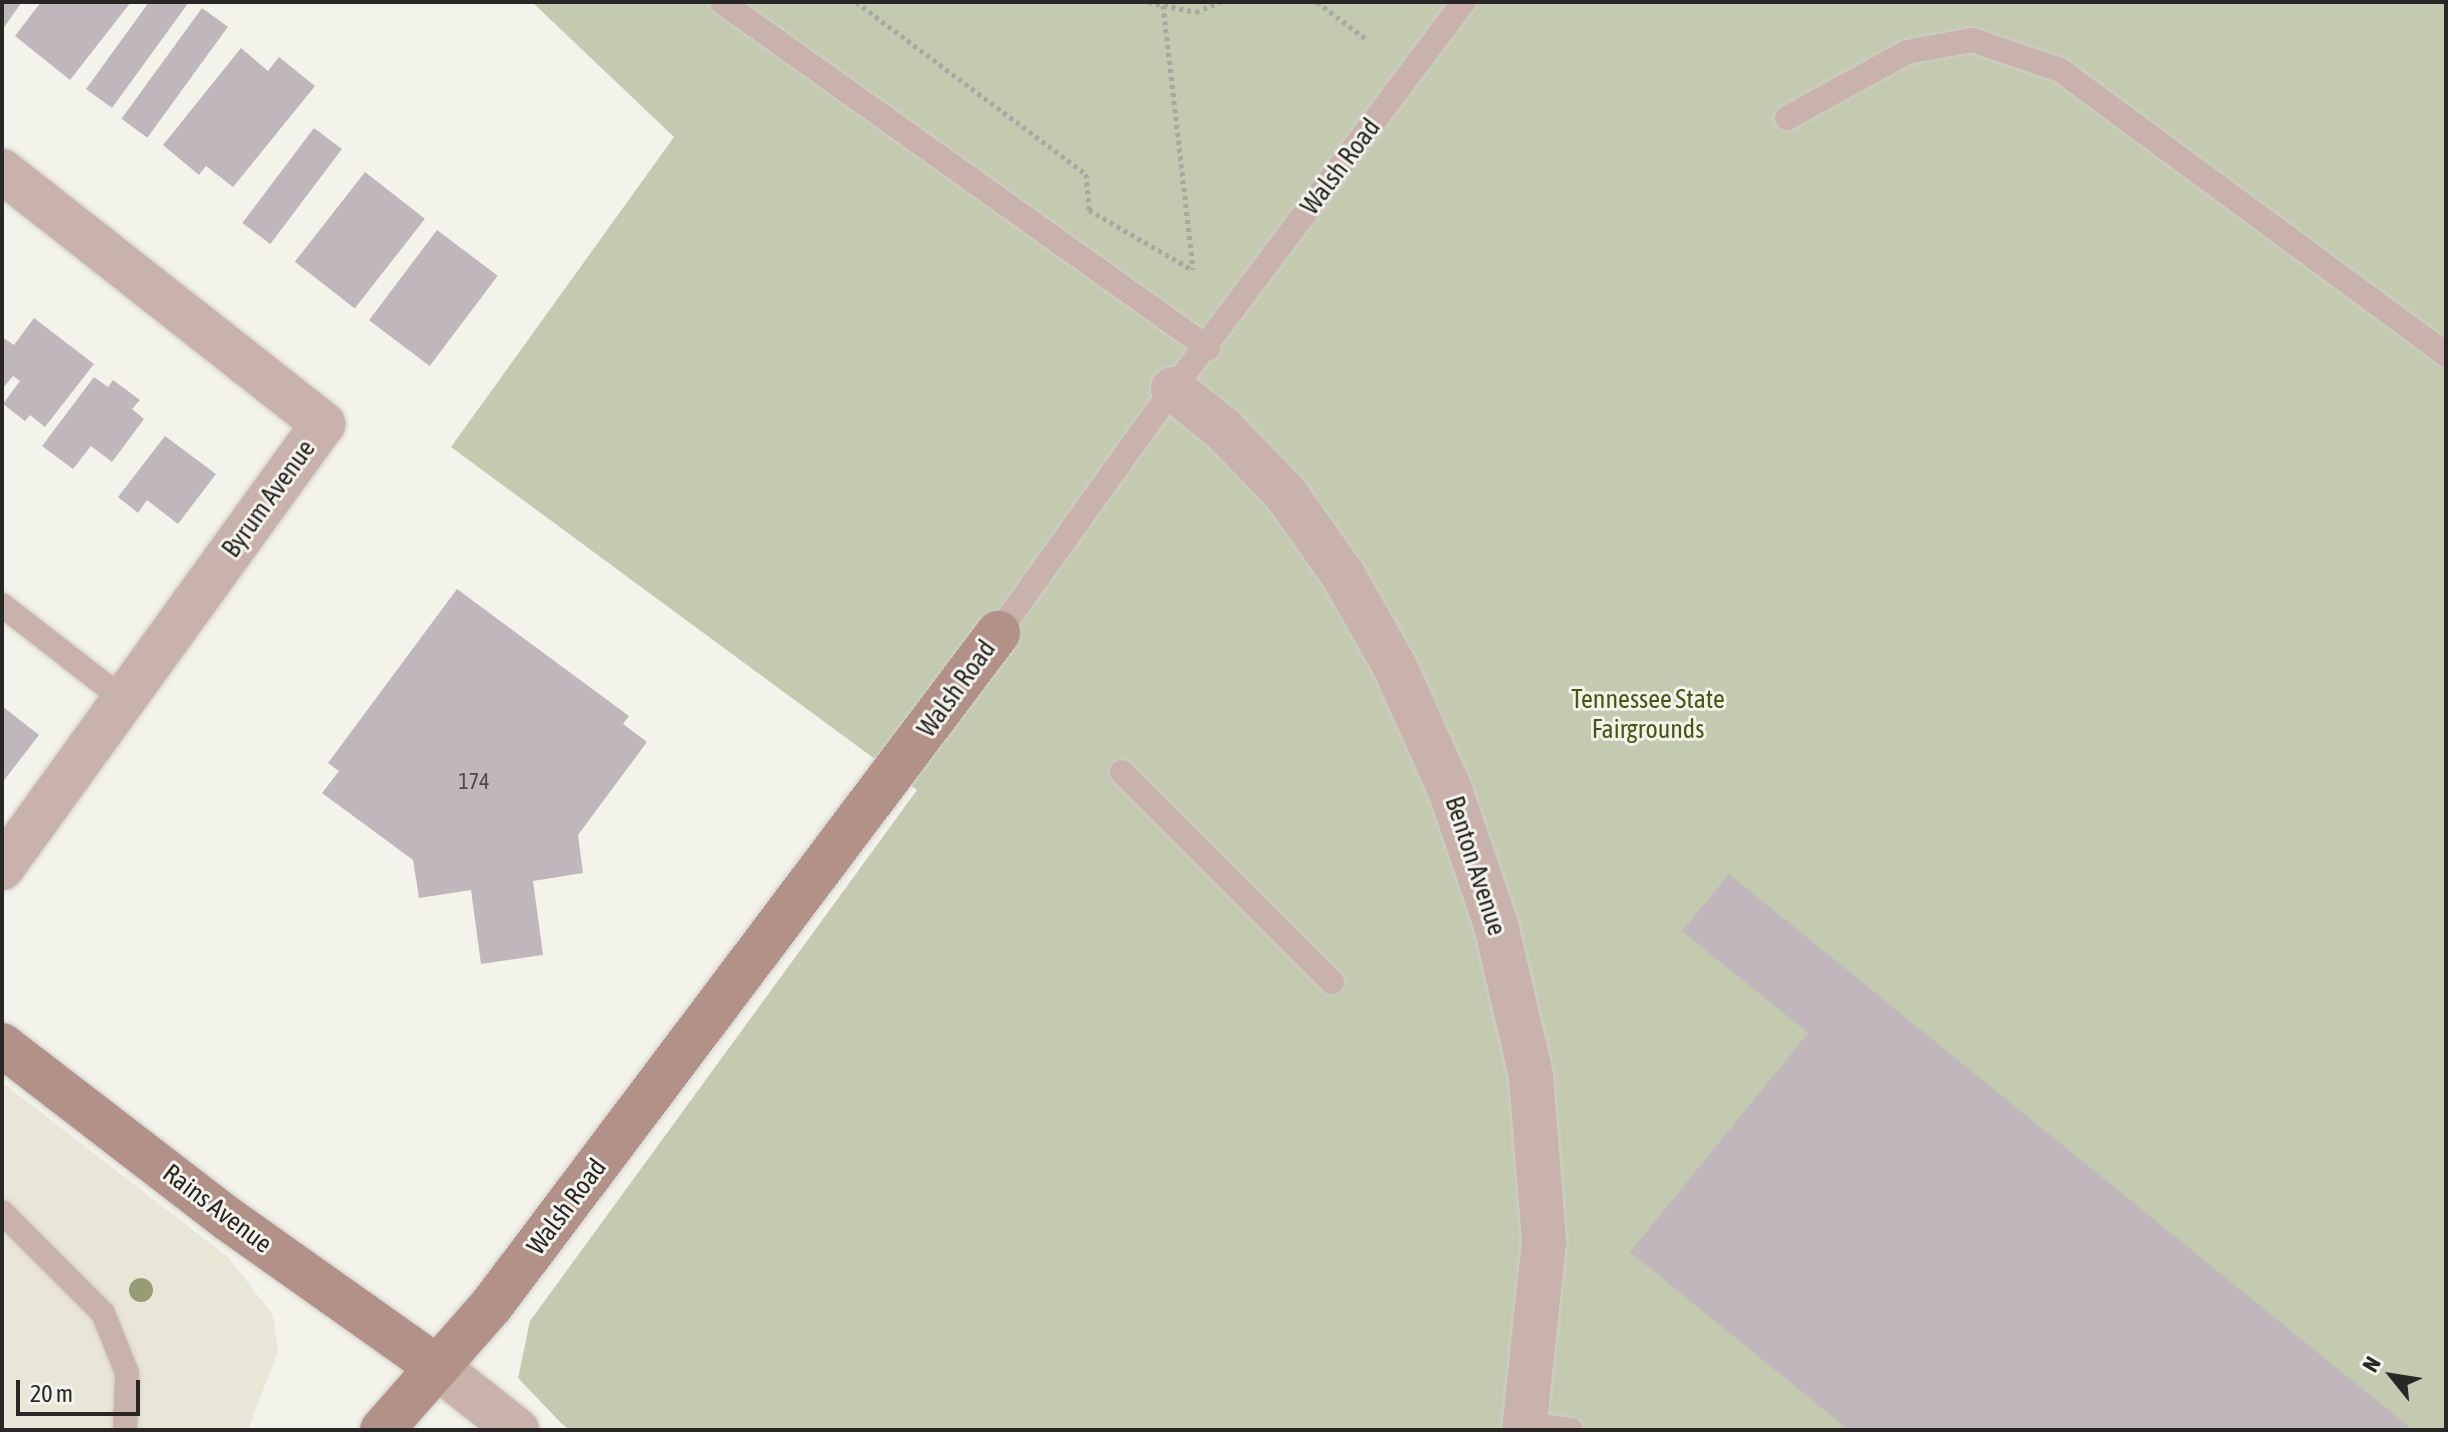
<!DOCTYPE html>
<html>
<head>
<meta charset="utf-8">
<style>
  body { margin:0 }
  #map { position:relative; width:2448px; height:1432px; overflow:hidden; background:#f4f3eb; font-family:"Asap Condensed",sans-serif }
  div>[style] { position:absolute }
  .built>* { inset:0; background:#eae6d7 }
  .green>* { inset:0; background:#c3caaf }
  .building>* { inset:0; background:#bfb7bb; transform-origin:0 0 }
  .path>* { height:5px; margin-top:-2.5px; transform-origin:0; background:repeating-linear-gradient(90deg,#a8a7a1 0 4px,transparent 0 8px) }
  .roads { filter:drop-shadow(0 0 2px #cfcec7) drop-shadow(0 0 2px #cfcec7) }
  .lane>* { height:24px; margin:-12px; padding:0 12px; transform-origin:12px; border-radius:12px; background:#c8b2ab }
  .street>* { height:44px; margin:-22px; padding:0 22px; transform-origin:22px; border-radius:22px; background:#c8b2ab }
  .secondary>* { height:44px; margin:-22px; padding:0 22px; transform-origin:22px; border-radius:22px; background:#b29288 }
  .trees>* { width:24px; height:24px; margin:-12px; border-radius:50%; background:#969d75 }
  span { translate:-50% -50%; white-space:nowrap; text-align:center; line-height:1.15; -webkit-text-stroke:6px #f4f3eb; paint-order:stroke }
  .number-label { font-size:22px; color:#4e4b4a }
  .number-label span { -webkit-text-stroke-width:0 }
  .street-label { font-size:26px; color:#282725 }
  .park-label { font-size:26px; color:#4a5714 }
  .frame { position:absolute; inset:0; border:4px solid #282725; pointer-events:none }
  .north { position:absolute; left:2352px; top:1336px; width:80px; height:80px; -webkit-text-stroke:6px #f4f3eb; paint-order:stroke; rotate:300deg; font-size:22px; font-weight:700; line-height:32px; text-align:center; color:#282725 }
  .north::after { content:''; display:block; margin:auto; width:28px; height:36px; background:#282725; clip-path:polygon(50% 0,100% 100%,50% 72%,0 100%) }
  .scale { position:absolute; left:16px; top:1380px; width:124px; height:36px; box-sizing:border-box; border:4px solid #282725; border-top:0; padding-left:10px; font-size:24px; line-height:28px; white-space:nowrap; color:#282725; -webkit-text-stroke:6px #f4f3eb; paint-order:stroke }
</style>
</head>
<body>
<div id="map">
  <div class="built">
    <i style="clip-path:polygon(2px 1082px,229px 1258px,273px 1315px,278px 1351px,248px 1430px,2px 1430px)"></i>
  </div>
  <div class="green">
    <i style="clip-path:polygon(532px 2px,2446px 2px,2446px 1430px,570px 1430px,562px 1424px,518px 1378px,530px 1321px,917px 790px,451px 447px,674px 137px)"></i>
  </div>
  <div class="building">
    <i style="clip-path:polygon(2px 2px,22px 2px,2px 30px)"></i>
    <i style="clip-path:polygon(41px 2px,131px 2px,70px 80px,15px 36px)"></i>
    <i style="clip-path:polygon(149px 2px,189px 2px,112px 108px,86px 89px)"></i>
    <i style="left:202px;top:8px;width:32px;height:137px;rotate:36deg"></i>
    <i style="clip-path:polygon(241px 48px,268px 71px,279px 57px,315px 86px,233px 187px,206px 166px,199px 175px,163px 145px)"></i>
    <i style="left:314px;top:128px;width:35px;height:119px;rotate:37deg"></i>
    <i style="left:365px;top:172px;width:76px;height:114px;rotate:38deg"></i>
    <i style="left:437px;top:230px;width:76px;height:113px;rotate:37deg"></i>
    <i style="clip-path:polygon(34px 318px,94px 364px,45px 427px,30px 415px,25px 421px,3px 404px,20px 381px,13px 376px,2px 389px,2px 337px,14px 345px)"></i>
    <i style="clip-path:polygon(94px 377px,108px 387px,113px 380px,140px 400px,132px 409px,144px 419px,112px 462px,91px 446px,73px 469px,42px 446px)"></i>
    <i style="clip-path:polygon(165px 436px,216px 474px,178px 524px,147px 500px,138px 513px,118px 497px)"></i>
    <i style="clip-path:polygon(457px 589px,629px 716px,623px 724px,647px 742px,578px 835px,583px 873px,533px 881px,543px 955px,481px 964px,471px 890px,419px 898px,413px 860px,322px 793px,339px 771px,328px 763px)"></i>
    <i style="clip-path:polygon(2px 706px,39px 735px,2px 783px)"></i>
    <i style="clip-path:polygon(1729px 874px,2413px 1430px,1849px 1430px,1630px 1252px,1808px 1033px,1682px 931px)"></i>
  </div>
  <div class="path">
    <i style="left:856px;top:2px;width:287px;rotate:36.8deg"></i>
    <i style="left:1086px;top:174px;width:36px;rotate:85deg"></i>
    <i style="left:1089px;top:210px;width:120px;rotate:30deg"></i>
    <i style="left:1148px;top:2px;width:49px;rotate:11.8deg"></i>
    <i style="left:1196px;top:12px;width:26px;rotate:-23deg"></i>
    <i style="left:1317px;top:2px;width:61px;rotate:37.1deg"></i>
    <i style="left:1163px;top:5px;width:266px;rotate:83.5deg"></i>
  </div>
  <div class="roads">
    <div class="lane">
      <i style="left:722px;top:2px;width:597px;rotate:35.45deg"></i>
      <i style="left:1787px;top:118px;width:137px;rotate:-28.8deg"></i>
      <i style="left:1907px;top:52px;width:66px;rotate:-10.5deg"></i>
      <i style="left:1972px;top:40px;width:93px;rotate:18.8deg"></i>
      <i style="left:2060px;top:70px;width:480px;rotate:36.4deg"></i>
      <i style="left:2px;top:605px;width:155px;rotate:37.9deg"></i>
      <i style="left:998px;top:633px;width:300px;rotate:-54.4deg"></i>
      <i style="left:1173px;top:389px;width:484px;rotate:-53.1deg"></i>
      <i style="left:1122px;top:772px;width:297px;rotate:45deg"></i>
      <i style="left:2px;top:1212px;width:143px;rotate:45deg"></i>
      <i style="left:103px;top:1313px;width:65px;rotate:68.2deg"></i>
      <i style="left:127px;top:1373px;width:57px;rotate:92deg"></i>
      <i style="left:1526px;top:1424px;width:45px;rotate:7.6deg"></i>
    </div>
    <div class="street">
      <i style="left:2px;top:171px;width:409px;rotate:38.2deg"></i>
      <i style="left:323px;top:424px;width:548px;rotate:125.87deg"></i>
      <i style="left:1173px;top:389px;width:63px;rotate:38.5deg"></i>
      <i style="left:1222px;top:428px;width:91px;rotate:45.9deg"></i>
      <i style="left:1285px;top:493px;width:100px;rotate:54.7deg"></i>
      <i style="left:1343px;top:575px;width:106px;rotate:60.5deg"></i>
      <i style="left:1395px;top:667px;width:135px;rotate:65.9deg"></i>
      <i style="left:1450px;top:790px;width:143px;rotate:71.2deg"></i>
      <i style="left:1496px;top:925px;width:155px;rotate:76.9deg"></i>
      <i style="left:1531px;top:1076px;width:166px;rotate:85.5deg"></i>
      <i style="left:1544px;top:1241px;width:190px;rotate:96deg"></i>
      <i style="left:437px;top:1367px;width:102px;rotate:38.2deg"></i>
    </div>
    <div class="secondary">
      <i style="left:2px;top:1045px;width:285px;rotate:37.6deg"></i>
      <i style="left:228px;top:1219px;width:256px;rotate:35.3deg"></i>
      <i style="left:382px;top:1430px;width:165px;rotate:-48.7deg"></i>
      <i style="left:491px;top:1306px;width:843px;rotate:-53.01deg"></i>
    </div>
  </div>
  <div class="trees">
    <i style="left:141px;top:1290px"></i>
  </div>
  <div class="number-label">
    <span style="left:474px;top:782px">174</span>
  </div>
  <div class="street-label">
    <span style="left:1341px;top:167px;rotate:-53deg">Walsh Road</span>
    <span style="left:269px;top:499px;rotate:-54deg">Byrum Avenue</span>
    <span style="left:957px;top:689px;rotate:-54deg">Walsh Road</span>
    <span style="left:1475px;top:866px;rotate:72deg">Benton Avenue</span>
    <span style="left:567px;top:1207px;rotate:-53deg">Walsh Road</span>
    <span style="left:217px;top:1209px;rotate:37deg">Rains Avenue</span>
  </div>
  <div class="park-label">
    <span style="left:1648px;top:715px">Tennessee State<br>Fairgrounds</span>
  </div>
  <div class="frame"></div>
  <div class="north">N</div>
  <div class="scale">20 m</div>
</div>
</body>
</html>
